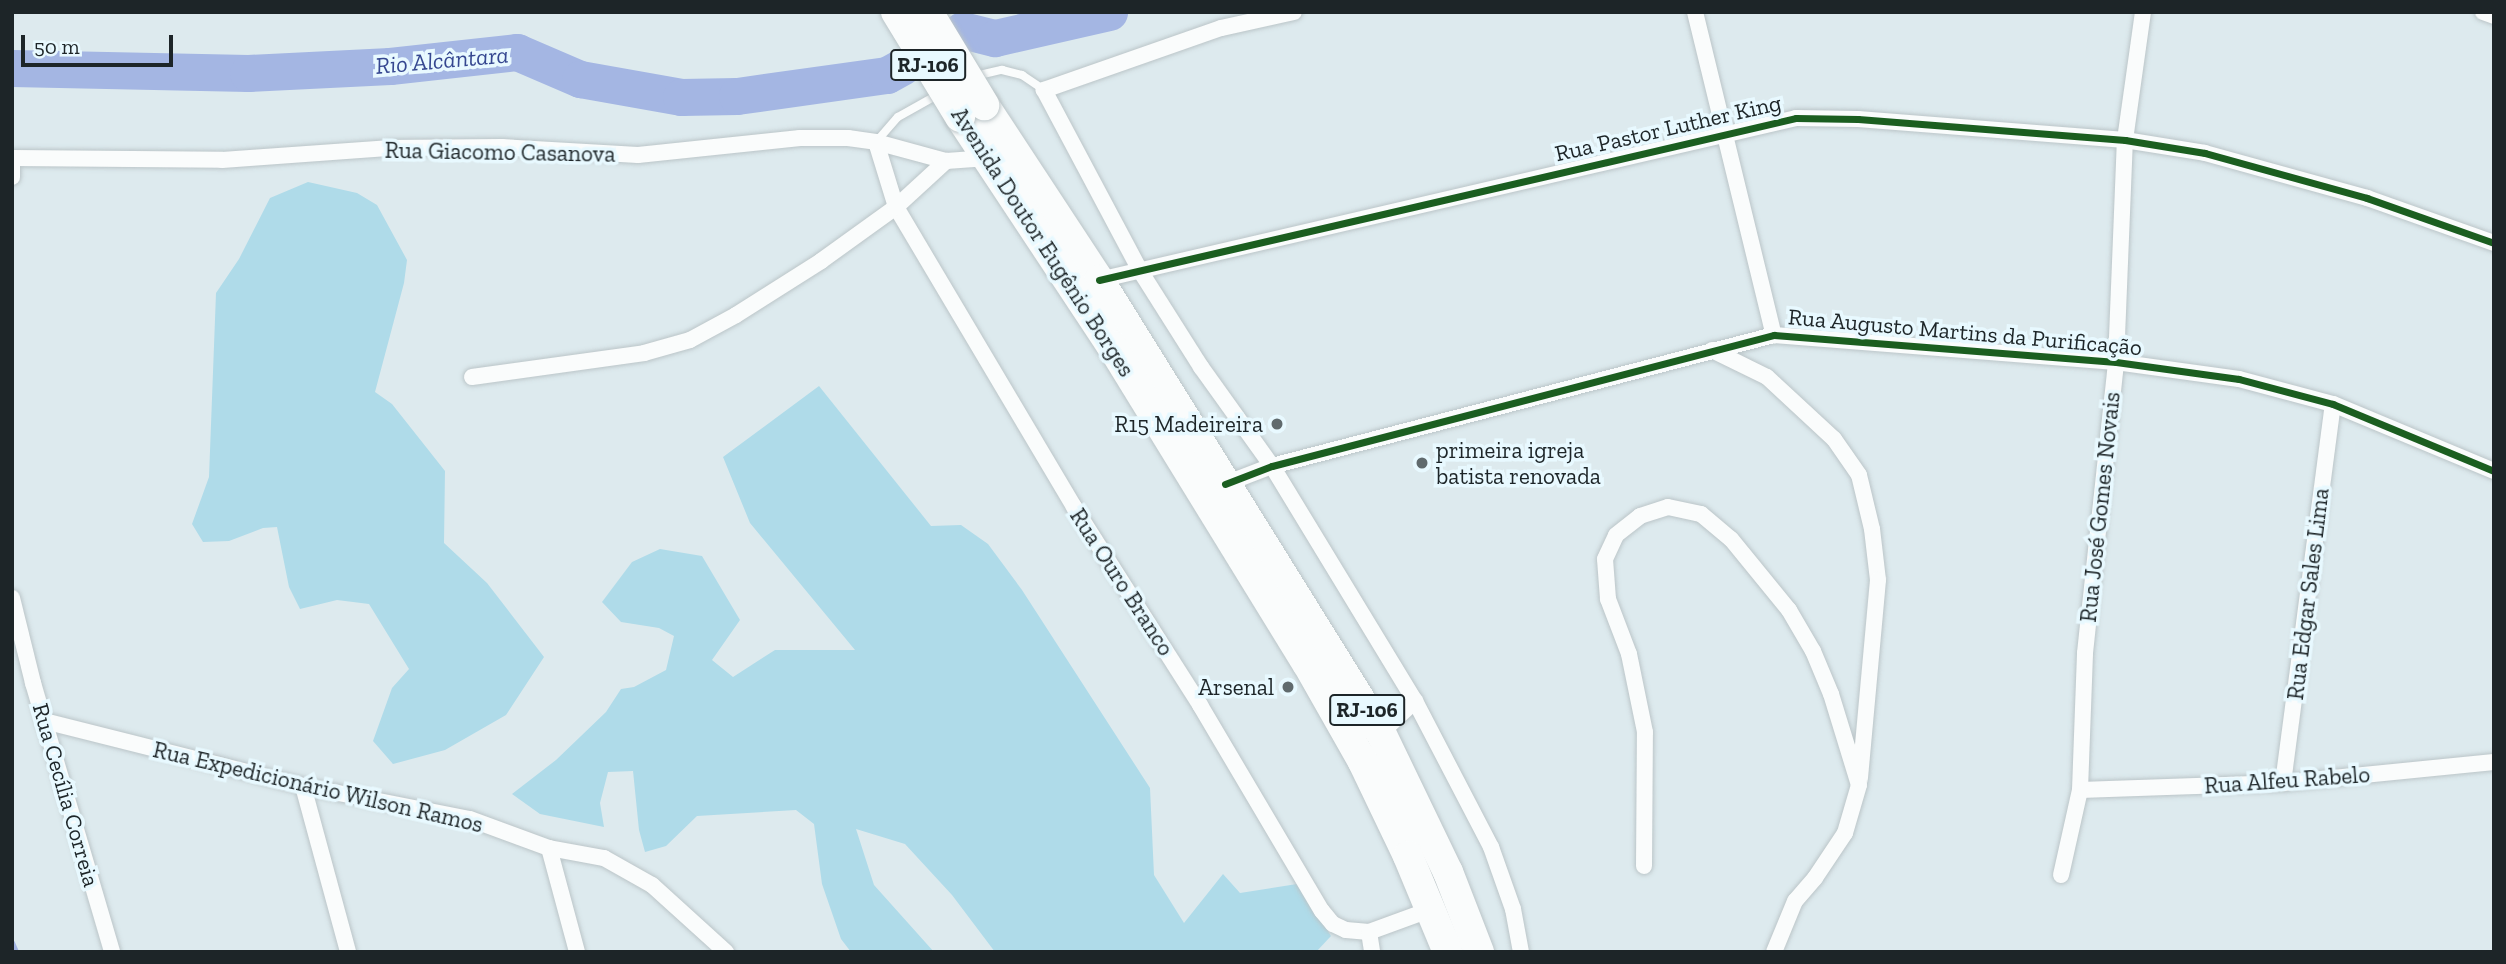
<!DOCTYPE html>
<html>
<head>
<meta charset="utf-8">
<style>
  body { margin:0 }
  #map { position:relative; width:2506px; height:964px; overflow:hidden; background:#ddeaee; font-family:"Zilla Slab",serif }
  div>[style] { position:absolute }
  .green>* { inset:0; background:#afdbe9 }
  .stream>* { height:6px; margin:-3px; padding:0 3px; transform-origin:3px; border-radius:3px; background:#a4b6e3 }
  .river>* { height:37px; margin:-18.5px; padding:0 18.5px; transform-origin:18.5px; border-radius:18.5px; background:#a4b6e3 }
  .roads { filter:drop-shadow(0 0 2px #bbc5c8) drop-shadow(0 0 2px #bbc5c8) }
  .lane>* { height:8px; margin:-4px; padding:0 4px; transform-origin:4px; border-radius:4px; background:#fafcfc }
  .street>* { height:16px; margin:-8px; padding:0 8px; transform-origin:8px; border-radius:8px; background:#fafcfc }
  .highway>* { height:30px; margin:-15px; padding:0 15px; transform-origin:15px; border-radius:15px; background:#fafcfc }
  .bridges { filter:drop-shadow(0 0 2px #bbc5c8) drop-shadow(0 0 2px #bbc5c8) }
  .highway-bridge>* { height:30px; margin:-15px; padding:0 15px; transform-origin:15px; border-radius:15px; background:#fafcfc }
  .cycleway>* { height:7px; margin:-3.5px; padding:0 3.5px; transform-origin:3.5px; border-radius:3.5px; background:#1b5e20 }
  .dots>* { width:19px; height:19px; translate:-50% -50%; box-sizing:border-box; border:4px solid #e8f9ff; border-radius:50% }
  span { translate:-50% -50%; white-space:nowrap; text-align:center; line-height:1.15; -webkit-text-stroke:7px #e8f9ff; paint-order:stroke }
  .shield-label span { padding:2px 5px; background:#e8f9ff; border:2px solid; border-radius:5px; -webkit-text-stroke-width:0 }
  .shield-label { font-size:21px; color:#1d2528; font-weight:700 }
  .street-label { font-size:23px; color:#1d2528 }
  .poi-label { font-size:23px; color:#1d2528 }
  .right { translate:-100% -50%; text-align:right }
  .left { translate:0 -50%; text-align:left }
  .water-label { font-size:24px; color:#354790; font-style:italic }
  .frame { position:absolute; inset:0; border:14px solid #1d2528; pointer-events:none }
  .scale { position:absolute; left:21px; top:35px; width:152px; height:32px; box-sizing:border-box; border:4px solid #1d2528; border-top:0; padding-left:9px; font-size:21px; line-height:24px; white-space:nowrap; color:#1d2528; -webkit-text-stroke:5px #e8f9ff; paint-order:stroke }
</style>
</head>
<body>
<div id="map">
  <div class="green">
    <i style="clip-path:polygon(308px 182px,357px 193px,377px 205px,407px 260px,404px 283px,375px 392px,392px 404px,445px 471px,444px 543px,487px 583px,544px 657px,506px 715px,445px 750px,393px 764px,373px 741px,392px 688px,409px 669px,369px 604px,337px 600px,300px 609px,289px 587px,277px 527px,263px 528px,229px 541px,203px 542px,192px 524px,209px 477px,216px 293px,239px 259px,270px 198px)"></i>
    <i style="clip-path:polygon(819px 386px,931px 526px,961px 525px,988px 544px,1022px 590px,1150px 788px,1154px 875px,1184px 923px,1223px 874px,1240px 893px,1297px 884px,1331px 936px,1316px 952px,995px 952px,952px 895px,905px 844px,856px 829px,874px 885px,934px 952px,851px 952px,841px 939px,822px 884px,814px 824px,796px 810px,697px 816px,666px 846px,645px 852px,639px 830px,633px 771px,608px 772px,600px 803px,604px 827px,540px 814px,512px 794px,556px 760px,606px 712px,621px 689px,634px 687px,666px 670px,674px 636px,659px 628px,621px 622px,602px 602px,632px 562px,660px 549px,702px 556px,740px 620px,712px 660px,733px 677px,775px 650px,855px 650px,750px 523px,723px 457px)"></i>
  </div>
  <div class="stream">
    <i style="left:12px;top:943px;width:10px;rotate:66deg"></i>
  </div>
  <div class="river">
    <i style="left:962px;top:30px;width:34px;rotate:14deg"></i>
    <i style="left:995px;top:38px;width:117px;rotate:-12.8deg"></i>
    <i style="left:12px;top:68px;width:236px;rotate:1.2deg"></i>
    <i style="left:248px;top:73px;width:142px;rotate:-2.8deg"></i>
    <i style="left:390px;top:66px;width:128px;rotate:-6.3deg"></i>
    <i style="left:517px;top:52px;width:69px;rotate:23.2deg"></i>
    <i style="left:580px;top:79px;width:103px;rotate:10.1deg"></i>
    <i style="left:681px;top:97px;width:56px;rotate:-1deg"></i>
    <i style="left:737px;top:96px;width:151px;rotate:-8deg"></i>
    <i style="left:887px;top:75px;width:18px;rotate:-29deg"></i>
  </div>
  <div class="roads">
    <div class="lane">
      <i style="left:975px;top:76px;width:28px;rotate:-13deg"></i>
      <i style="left:1002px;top:70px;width:21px;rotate:14deg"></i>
      <i style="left:1022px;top:75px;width:27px;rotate:34deg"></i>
      <i style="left:876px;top:142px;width:33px;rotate:-49deg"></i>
      <i style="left:898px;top:117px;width:47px;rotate:-29.3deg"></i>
    </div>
    <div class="street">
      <i style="left:1294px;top:12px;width:75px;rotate:167.6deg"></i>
      <i style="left:1221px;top:28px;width:188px;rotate:160.7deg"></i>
      <i style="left:1044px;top:90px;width:203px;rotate:62deg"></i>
      <i style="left:1139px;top:269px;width:116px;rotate:57.7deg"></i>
      <i style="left:1201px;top:367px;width:122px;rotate:54.4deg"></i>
      <i style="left:1272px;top:466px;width:275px;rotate:58.7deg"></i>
      <i style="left:1415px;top:701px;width:165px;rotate:62.5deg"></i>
      <i style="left:1491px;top:847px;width:66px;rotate:70.5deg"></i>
      <i style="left:1513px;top:909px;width:44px;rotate:79.5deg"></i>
      <i style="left:1695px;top:12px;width:333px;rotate:76.3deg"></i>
      <i style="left:2483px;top:12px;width:12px;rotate:20deg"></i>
      <i style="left:876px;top:142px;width:68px;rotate:72.9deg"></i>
      <i style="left:896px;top:207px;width:349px;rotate:59.3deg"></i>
      <i style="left:1074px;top:507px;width:235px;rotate:57.5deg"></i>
      <i style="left:1200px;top:705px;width:239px;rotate:59.4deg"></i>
      <i style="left:1322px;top:911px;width:17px;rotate:50deg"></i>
      <i style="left:1333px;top:924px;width:14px;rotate:25deg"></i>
      <i style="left:1346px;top:930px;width:23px;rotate:5deg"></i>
      <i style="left:1369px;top:932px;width:67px;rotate:-20.1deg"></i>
      <i style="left:12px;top:158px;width:210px;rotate:0.5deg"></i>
      <i style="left:222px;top:160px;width:166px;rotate:-4.1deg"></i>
      <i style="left:388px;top:148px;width:114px;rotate:-0.5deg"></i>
      <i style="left:502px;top:147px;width:136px;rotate:3.4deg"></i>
      <i style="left:638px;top:155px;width:163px;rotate:-6deg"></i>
      <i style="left:800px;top:138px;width:48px"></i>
      <i style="left:848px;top:138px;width:28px;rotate:8deg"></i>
      <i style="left:876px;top:142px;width:73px;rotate:15.2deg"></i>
      <i style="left:946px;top:161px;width:39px;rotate:-4deg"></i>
      <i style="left:12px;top:177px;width:19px;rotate:-90deg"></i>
      <i style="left:1099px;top:280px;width:716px;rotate:-13.08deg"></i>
      <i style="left:1796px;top:118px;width:62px;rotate:0.9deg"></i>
      <i style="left:1858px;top:119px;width:268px;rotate:4.5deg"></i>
      <i style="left:2125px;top:140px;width:81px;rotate:9.2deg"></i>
      <i style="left:2205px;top:153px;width:168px;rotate:15.5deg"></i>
      <i style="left:2367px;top:198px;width:135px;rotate:19.5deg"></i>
      <i style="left:1712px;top:350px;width:61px;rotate:26.1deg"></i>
      <i style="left:1767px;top:377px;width:91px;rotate:42.8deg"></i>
      <i style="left:1834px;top:439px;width:44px;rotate:55.2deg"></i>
      <i style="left:1859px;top:475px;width:56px;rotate:76.5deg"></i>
      <i style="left:1872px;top:529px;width:51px;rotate:83.3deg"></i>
      <i style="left:1878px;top:580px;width:199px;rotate:95.2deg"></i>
      <i style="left:472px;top:377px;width:174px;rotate:-7.9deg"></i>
      <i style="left:644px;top:353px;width:48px;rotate:-15.8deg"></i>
      <i style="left:690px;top:340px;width:52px;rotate:-28.5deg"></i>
      <i style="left:736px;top:315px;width:101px;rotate:-32.4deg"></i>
      <i style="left:821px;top:261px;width:92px;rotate:-35.8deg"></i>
      <i style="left:896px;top:207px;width:68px;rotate:-42.6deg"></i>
      <i style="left:1225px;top:484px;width:50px;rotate:-21deg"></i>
      <i style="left:1272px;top:466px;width:519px;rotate:-14.63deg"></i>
      <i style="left:1774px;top:335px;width:343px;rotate:4.5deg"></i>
      <i style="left:2116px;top:362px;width:124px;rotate:7.9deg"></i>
      <i style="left:2239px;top:379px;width:97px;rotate:14.9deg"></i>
      <i style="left:2333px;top:404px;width:174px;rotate:22.6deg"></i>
      <i style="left:12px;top:598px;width:88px;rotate:76.1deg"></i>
      <i style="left:33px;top:683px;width:280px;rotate:73.6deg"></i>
      <i style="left:44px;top:721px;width:267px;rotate:14.1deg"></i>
      <i style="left:303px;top:786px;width:170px;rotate:11.2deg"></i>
      <i style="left:470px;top:819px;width:84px;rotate:20.2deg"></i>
      <i style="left:549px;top:848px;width:56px;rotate:10.3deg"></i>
      <i style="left:604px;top:858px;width:55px;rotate:29.4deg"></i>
      <i style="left:652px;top:885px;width:100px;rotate:42.2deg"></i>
      <i style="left:1381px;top:733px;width:47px;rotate:-43.3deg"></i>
      <i style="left:2283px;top:783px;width:382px;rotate:-82.5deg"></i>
      <i style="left:303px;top:786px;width:172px;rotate:74.8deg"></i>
      <i style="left:2080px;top:790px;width:203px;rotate:-2deg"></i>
      <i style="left:2283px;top:783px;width:212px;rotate:-5.7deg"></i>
      <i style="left:549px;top:848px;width:108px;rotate:74.9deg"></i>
      <i style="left:1644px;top:866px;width:134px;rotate:-89.6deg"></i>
      <i style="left:1645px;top:732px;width:80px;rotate:-101.6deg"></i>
      <i style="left:1629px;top:654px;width:59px;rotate:-110.9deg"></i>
      <i style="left:1608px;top:599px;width:40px;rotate:-94.3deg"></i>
      <i style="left:1605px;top:559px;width:26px;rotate:-65deg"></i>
      <i style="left:1616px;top:535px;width:31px;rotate:-38deg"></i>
      <i style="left:1640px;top:516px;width:29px;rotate:-18deg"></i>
      <i style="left:1668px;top:507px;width:34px;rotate:12deg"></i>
      <i style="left:1701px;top:514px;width:39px;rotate:40deg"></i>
      <i style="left:1731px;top:539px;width:92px;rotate:50.8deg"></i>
      <i style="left:1789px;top:610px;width:48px;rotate:59.7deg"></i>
      <i style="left:1813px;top:651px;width:47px;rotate:67.3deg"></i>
      <i style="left:1831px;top:694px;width:95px;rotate:72.9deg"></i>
      <i style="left:1859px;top:785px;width:50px;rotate:106.3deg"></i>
      <i style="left:1845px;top:833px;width:54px;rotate:123.7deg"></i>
      <i style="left:1815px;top:878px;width:30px;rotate:131deg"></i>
      <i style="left:1795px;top:901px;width:55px;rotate:112.4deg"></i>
      <i style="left:2061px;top:875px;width:87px;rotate:-77.4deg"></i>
      <i style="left:2080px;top:790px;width:137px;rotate:-87.9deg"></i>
      <i style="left:2085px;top:653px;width:293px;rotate:-83.9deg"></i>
      <i style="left:2116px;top:362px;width:222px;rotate:-87.7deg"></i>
      <i style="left:2125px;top:140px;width:129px;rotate:-82deg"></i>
      <i style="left:1369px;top:932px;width:20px;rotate:81deg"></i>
    </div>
    <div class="highway">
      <i style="left:984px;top:105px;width:209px;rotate:56.7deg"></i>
      <i style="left:1099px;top:280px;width:534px;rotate:58.1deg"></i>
      <i style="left:1381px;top:733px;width:154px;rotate:64.3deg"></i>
      <i style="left:1448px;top:872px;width:86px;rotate:68.8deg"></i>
      <i style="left:960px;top:117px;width:273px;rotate:56.5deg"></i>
      <i style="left:1111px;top:345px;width:374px;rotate:58.4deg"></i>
      <i style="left:1307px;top:663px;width:114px;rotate:60.5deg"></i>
      <i style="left:1363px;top:762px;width:104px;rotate:64.4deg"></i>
      <i style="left:1408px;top:856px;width:104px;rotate:67.4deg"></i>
    </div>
  </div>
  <div class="bridges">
    <div class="highway-bridge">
      <i style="left:896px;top:12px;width:123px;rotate:58.6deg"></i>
      <i style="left:928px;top:12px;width:109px;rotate:58.9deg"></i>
    </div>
  </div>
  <div class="cycleway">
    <i style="left:1099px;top:280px;width:716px;rotate:-13.08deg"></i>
    <i style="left:1796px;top:118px;width:62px;rotate:0.9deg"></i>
    <i style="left:1858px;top:119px;width:268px;rotate:4.5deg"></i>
    <i style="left:2125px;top:140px;width:81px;rotate:9.2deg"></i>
    <i style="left:2205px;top:153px;width:168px;rotate:15.5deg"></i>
    <i style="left:2367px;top:198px;width:135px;rotate:19.5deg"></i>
    <i style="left:1225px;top:484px;width:50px;rotate:-21deg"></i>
    <i style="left:1272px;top:466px;width:519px;rotate:-14.63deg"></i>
    <i style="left:1774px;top:335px;width:343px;rotate:4.5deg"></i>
    <i style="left:2116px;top:362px;width:124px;rotate:7.9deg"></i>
    <i style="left:2239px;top:379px;width:97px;rotate:14.9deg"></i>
    <i style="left:2333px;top:404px;width:174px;rotate:22.6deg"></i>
  </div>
  <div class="dots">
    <i style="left:1277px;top:424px;background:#606a6d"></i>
    <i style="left:1422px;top:463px;background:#606a6d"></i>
    <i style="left:1288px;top:687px;background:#606a6d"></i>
  </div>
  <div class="shield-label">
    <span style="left:928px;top:65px">RJ-106</span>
    <span style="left:1367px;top:710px">RJ-106</span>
  </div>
  <div class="street-label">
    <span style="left:1668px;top:128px;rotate:-13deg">Rua Pastor Luther King</span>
    <span style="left:500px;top:152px;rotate:1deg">Rua Giacomo Casanova</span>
    <span style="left:1043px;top:242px;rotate:57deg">Avenida Doutor Eugênio Borges</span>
    <span style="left:1965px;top:332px;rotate:5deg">Rua Augusto Martins da Purificação</span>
    <span style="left:2100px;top:507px;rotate:-84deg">Rua José Gomes Novais</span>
    <span style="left:1122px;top:582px;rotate:57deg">Rua Ouro Branco</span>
    <span style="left:2308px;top:594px;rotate:-83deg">Rua Edgar Sales Lima</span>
    <span style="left:2287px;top:780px;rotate:-4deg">Rua Alfeu Rabelo</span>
    <span style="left:318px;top:787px;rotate:13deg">Rua Expedicionário Wilson Ramos</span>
    <span style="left:66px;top:795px;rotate:74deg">Rua Cecília Correia</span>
  </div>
  <div class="poi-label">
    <span class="right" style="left:1263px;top:424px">R15 Madeireira</span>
    <span class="left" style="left:1436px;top:463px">primeira igreja<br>batista renovada</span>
    <span class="right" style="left:1274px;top:687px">Arsenal</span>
  </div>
  <div class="water-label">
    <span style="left:442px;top:60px;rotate:-5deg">Rio Alcântara</span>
  </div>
  <div class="frame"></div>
  <div class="scale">50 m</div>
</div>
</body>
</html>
